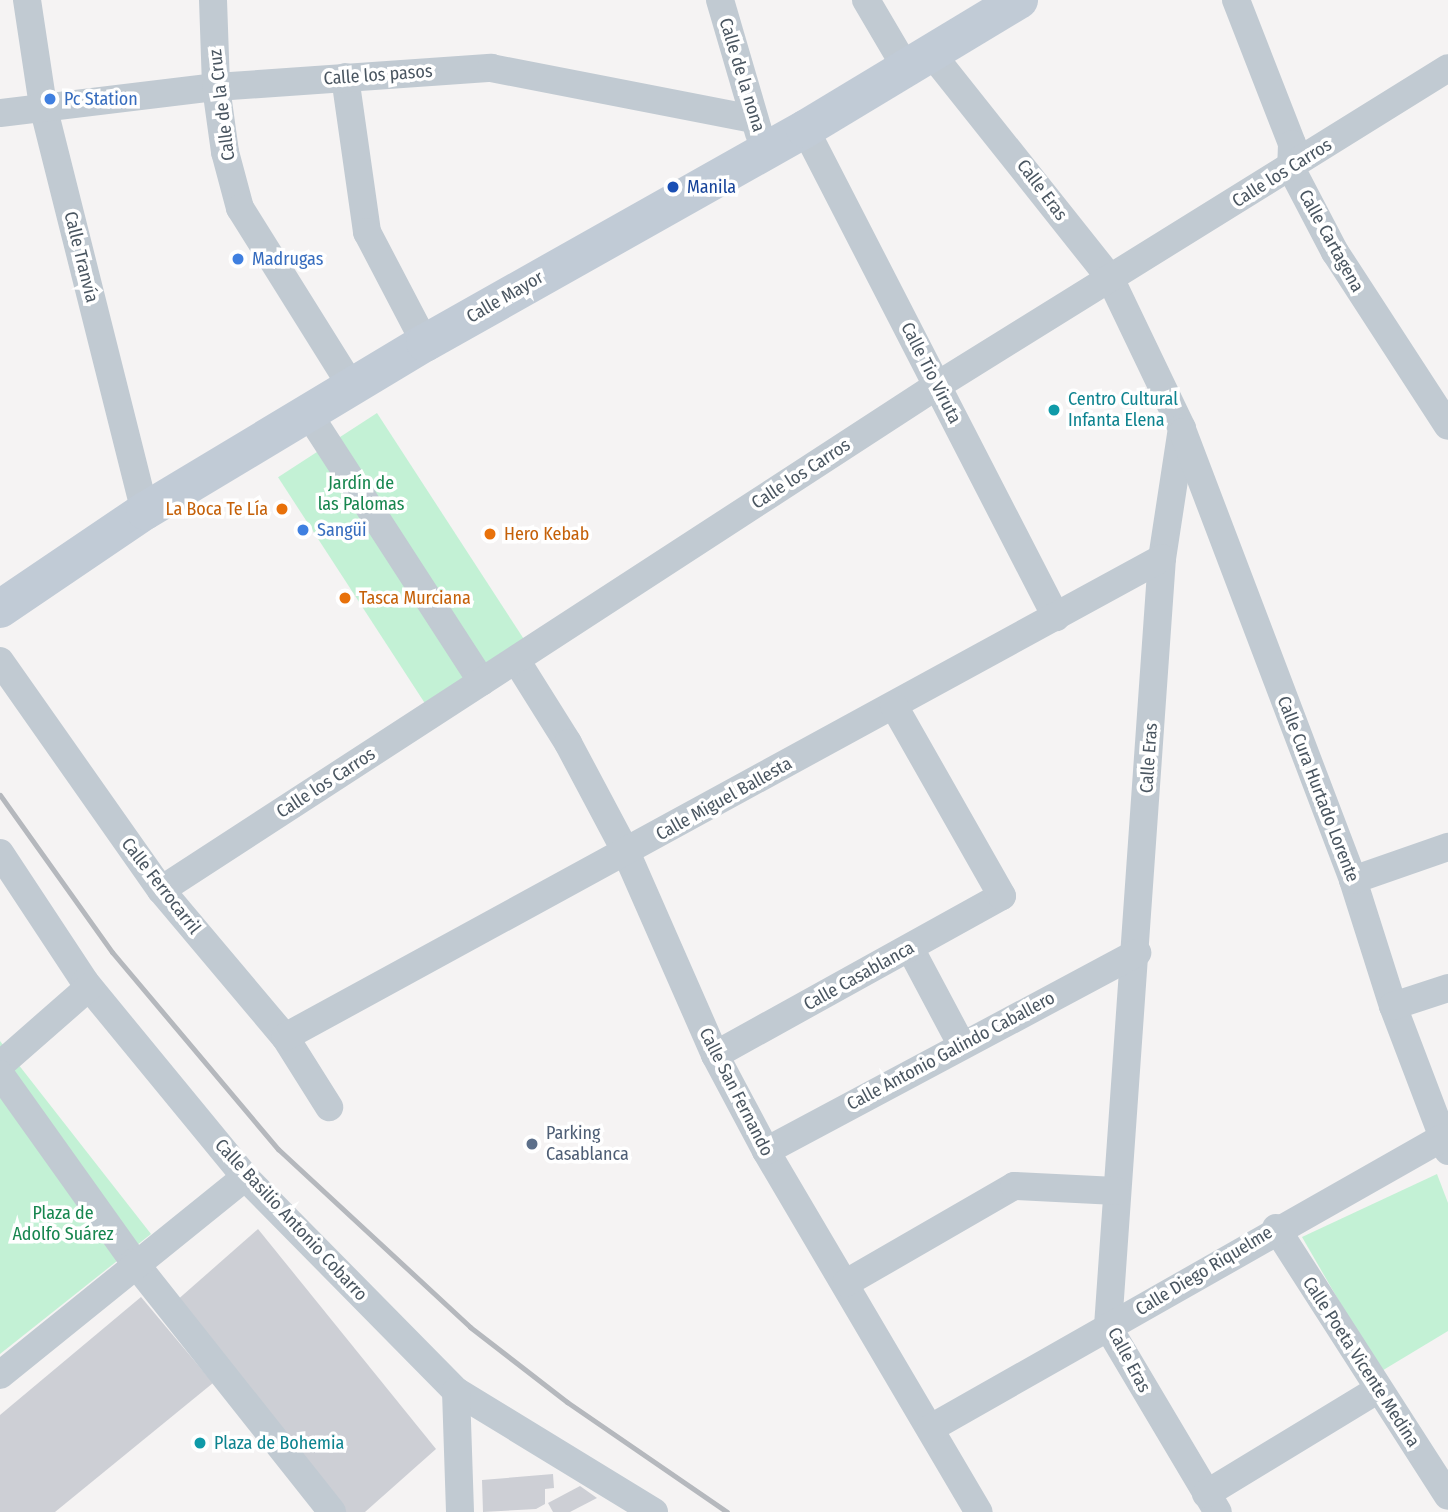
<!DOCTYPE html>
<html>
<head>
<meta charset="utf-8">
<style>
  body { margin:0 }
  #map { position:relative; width:1448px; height:1512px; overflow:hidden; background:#f5f3f3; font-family:"Fira Sans Condensed",sans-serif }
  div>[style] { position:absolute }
  .green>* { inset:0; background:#c3f1d5; transform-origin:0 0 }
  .building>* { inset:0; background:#cdcfd5 }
  .street>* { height:28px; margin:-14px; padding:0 14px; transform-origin:14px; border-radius:14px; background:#c1cad2 }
  .secondary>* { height:38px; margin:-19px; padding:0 19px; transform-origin:19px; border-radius:19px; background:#c1cbd6 }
  .rail>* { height:5px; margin:-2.5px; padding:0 2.5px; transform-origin:2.5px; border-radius:2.5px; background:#b5b8bd }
  .dots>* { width:19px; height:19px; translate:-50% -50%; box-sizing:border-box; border:4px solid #fff; border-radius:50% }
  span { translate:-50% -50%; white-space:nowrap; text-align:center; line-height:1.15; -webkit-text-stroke:7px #fff; paint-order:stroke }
  .street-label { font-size:18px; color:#4a5661 }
  .shop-label { font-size:18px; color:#366cbe }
  .left { translate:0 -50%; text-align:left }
  .transit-label { font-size:18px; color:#164399 }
  .culture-label { font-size:18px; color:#0d838f }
  .park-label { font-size:18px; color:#17864f }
  .food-label { font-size:18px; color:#c56008 }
  .right { translate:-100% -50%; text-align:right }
  .service-label { font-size:18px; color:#4e5e75 }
</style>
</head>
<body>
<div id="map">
  <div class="green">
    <i style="left:377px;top:413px;width:269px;height:118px;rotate:57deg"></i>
    <i style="clip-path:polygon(0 1041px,151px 1234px,0 1354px)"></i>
    <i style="clip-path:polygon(1437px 1174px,1448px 1203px,1448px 1331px,1380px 1372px,1302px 1237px)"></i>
  </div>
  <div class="building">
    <i style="clip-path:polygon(258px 1229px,436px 1449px,365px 1512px,346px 1512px,175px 1302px)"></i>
    <i style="clip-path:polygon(141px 1297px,213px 1383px,55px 1512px,0 1512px,0 1415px)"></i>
    <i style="clip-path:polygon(553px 1474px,554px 1488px,545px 1489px,545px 1504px,536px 1509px,483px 1512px,482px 1480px)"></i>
    <i style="clip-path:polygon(580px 1486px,597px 1498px,570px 1512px,553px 1512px,548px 1503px)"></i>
  </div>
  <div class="street">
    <i style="left:27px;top:0;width:107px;rotate:81.4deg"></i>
    <i style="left:43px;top:106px;width:418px;rotate:75.9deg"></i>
    <i style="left:213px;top:0;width:87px;rotate:88deg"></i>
    <i style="left:216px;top:87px;width:66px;rotate:82.1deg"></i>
    <i style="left:225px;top:152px;width:58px;rotate:75deg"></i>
    <i style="left:240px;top:208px;width:211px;rotate:58deg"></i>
    <i style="left:720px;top:0;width:139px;rotate:73.7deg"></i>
    <i style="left:866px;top:0;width:79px;rotate:59.5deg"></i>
    <i style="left:1236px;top:0;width:155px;rotate:68.7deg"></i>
    <i style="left:1292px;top:144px;width:24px;rotate:92deg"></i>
    <i style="left:1291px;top:168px;width:95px;rotate:62.4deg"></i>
    <i style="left:1335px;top:252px;width:207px;rotate:57deg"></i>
    <i style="left:931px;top:53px;width:288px;rotate:51.5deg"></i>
    <i style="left:1110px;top:278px;width:166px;rotate:64.4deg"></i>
    <i style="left:1182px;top:428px;width:132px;rotate:98.7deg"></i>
    <i style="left:1162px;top:558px;width:771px;rotate:94.02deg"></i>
    <i style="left:1108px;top:1327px;width:215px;rotate:59.3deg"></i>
    <i style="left:345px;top:77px;width:157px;rotate:81.9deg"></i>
    <i style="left:367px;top:232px;width:125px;rotate:62.4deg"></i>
    <i style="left:0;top:113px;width:218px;rotate:-6.9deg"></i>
    <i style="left:216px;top:87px;width:276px;rotate:-4deg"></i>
    <i style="left:491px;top:68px;width:267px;rotate:11deg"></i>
    <i style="left:805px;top:129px;width:549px;rotate:62.78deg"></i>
    <i style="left:308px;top:413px;width:320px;rotate:57.1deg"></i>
    <i style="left:1183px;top:432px;width:479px;rotate:69.2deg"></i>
    <i style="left:1353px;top:880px;width:132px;rotate:72.4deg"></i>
    <i style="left:1393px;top:1006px;width:155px;rotate:69.2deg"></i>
    <i style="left:516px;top:660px;width:98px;rotate:57.9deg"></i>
    <i style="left:568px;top:743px;width:123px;rotate:62deg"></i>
    <i style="left:626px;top:852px;width:222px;rotate:66.3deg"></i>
    <i style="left:715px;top:1055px;width:109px;rotate:62deg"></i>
    <i style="left:766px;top:1151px;width:419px;rotate:59.5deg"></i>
    <i style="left:0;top:661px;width:280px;rotate:54.9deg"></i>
    <i style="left:161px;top:890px;width:192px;rotate:49.9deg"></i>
    <i style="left:285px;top:1037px;width:83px;rotate:57.8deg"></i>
    <i style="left:0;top:853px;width:154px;rotate:56.6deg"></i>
    <i style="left:85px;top:982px;width:252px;rotate:50.6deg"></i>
    <i style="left:245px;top:1177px;width:301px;rotate:45.4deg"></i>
    <i style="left:456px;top:1391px;width:232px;rotate:31.4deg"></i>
    <i style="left:1353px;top:880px;width:101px;rotate:-19.2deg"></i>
    <i style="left:161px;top:890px;width:927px;rotate:-33.02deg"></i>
    <i style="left:938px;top:385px;width:600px;rotate:-31.86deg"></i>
    <i style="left:910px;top:948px;width:109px;rotate:62deg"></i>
    <i style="left:1393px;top:1006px;width:58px;rotate:-18.1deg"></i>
    <i style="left:285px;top:1037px;width:999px;rotate:-28.64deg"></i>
    <i style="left:715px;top:1055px;width:328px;rotate:-29deg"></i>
    <i style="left:1002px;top:896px;width:219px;rotate:-119.6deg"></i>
    <i style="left:0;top:1065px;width:118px;rotate:-41.2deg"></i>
    <i style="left:0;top:1074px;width:231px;rotate:54.5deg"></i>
    <i style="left:134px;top:1262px;width:319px;rotate:51.6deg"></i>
    <i style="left:766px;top:1151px;width:421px;rotate:-28.1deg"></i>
    <i style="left:1276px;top:1228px;width:318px;rotate:57.3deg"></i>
    <i style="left:846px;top:1283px;width:194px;rotate:-30deg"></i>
    <i style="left:1014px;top:1186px;width:102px;rotate:2.8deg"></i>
    <i style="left:0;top:1375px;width:315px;rotate:-38.9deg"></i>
    <i style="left:456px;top:1391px;width:121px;rotate:88.1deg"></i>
    <i style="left:931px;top:1428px;width:588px;rotate:-29.58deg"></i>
    <i style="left:1206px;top:1494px;width:200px;rotate:-31.3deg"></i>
  </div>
  <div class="secondary">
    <i style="left:0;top:609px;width:175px;rotate:-34.1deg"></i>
    <i style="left:145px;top:511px;width:327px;rotate:-31deg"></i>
    <i style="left:425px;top:343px;width:436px;rotate:-29.4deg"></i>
    <i style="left:805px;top:129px;width:250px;rotate:-31.1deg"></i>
  </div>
  <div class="rail">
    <i style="left:0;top:795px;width:193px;rotate:54.5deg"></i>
    <i style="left:112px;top:952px;width:258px;rotate:49.9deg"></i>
    <i style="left:278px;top:1149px;width:262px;rotate:42.8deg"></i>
    <i style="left:470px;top:1327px;width:123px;rotate:37.7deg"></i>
    <i style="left:567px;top:1402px;width:194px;rotate:34.5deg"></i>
  </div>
  <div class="dots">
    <i style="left:50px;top:99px;background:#3f7fe0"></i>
    <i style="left:673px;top:187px;background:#1a4fb4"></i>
    <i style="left:238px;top:259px;background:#3f7fe0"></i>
    <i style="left:1054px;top:410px;background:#0f9aa8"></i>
    <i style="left:282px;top:509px;background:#e8710a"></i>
    <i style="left:303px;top:530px;background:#3f7fe0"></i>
    <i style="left:490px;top:534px;background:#e8710a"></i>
    <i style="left:345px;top:598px;background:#e8710a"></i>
    <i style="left:532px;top:1144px;background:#5c6f8a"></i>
    <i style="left:200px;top:1443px;background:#0f9aa8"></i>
  </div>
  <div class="street-label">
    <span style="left:378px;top:75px;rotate:-4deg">Calle los pasos</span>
    <span style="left:742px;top:75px;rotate:73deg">Calle de la nona</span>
    <span style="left:222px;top:105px;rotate:-97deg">Calle de la Cruz</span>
    <span style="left:1282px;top:173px;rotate:-32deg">Calle los Carros</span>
    <span style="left:1042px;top:190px;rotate:53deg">Calle Eras</span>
    <span style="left:1331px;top:241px;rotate:61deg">Calle Cartagena</span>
    <span style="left:81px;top:257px;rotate:76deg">Calle Tranvía</span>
    <span style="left:505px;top:297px;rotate:-30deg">Calle Mayor</span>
    <span style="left:931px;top:373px;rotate:63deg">Calle Tio Viruta</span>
    <span style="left:801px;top:474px;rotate:-33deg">Calle los Carros</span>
    <span style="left:1149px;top:758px;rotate:-86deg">Calle Eras</span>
    <span style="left:326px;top:783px;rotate:-33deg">Calle los Carros</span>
    <span style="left:1318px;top:789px;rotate:69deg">Calle Cura Hurtado Lorente</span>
    <span style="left:724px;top:799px;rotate:-29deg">Calle Miguel Ballesta</span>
    <span style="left:161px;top:886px;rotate:52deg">Calle Ferrocarril</span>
    <span style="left:859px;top:976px;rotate:-29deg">Calle Casablanca</span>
    <span style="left:951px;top:1051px;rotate:-28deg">Calle Antonio Galindo Caballero</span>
    <span style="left:736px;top:1092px;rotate:63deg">Calle San Fernando</span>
    <span style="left:291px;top:1220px;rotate:47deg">Calle Basilio Antonio Cobarro</span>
    <span style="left:1204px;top:1271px;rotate:-31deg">Calle Diego Riquelme</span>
    <span style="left:1129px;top:1360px;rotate:62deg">Calle Eras</span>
    <span style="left:1361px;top:1362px;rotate:57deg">Calle Poeta Vicente Medina</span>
  </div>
  <div class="shop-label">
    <span class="left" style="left:64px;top:99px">Pc Station</span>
    <span class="left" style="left:252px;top:259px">Madrugas</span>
    <span class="left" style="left:317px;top:530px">Sangüi</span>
  </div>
  <div class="transit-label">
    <span class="left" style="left:687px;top:187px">Manila</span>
  </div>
  <div class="culture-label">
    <span class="left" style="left:1068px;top:410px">Centro Cultural<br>Infanta Elena</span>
    <span class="left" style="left:214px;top:1443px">Plaza de Bohemia</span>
  </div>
  <div class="park-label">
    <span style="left:361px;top:494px">Jardín de<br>las Palomas</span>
    <span style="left:63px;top:1224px">Plaza de<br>Adolfo Suárez</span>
  </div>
  <div class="food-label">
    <span class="right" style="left:268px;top:509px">La Boca Te Lía</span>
    <span class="left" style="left:504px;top:534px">Hero Kebab</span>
    <span class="left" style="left:359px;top:598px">Tasca Murciana</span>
  </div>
  <div class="service-label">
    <span class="left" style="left:546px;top:1144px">Parking<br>Casablanca</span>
  </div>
</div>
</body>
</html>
